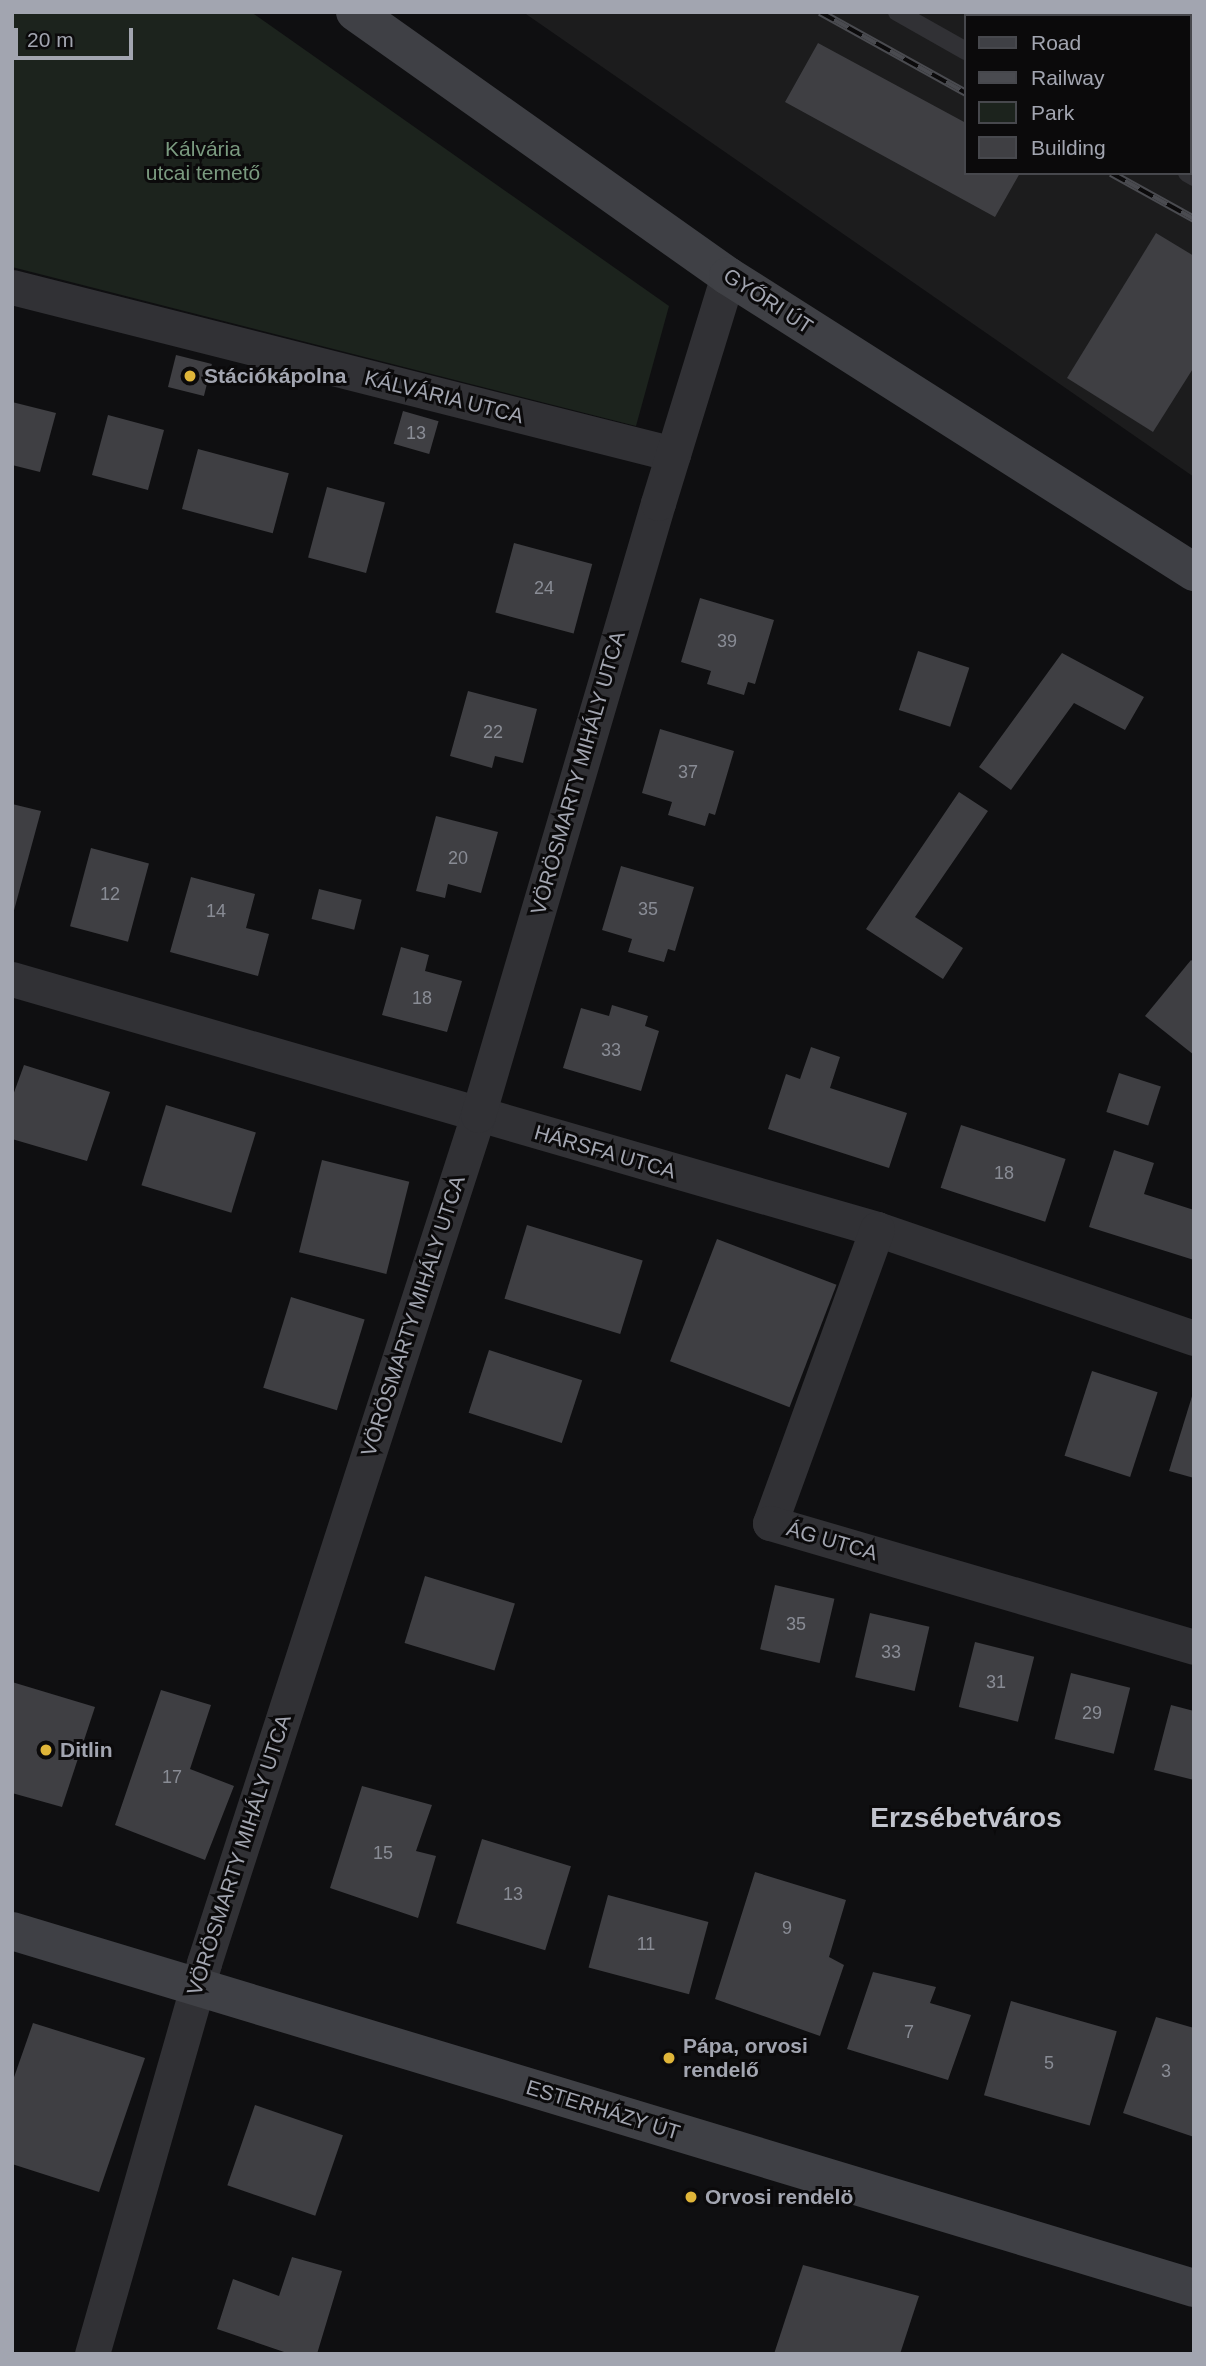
<!DOCTYPE html>
<html>
<head>
<meta charset="utf-8">
<style>
  body { margin:0 }
  #map { position:relative; width:1206px; height:2366px; overflow:hidden; background:#0f0f11; font-family:Arial,sans-serif }
  div>[style] { position:absolute }
  .built>* { inset:0; background:#1c1c1d }
  .green>* { inset:0; background:#1c231d }
  .building>* { inset:0; background:#3f3f43; transform-origin:0 0 }
  .lane>* { height:18px; margin:-9px; padding:0 9px; transform-origin:9px; border-radius:9px; background:#313135 }
  .street>* { height:35px; margin:-17.5px; padding:0 17.5px; transform-origin:17.5px; border-radius:17.5px; background:#313135 }
  .secondary>* { height:38px; margin:-19px; padding:0 19px; transform-origin:19px; border-radius:19px; background:#3f4045 }
  .rail>* { height:8px; margin-top:-4px; transform-origin:0; background:repeating-linear-gradient(90deg,#0b0a0b 0 16px,#4a4b50 0 32px); box-sizing:border-box; border-block:2px solid #4a4b50 }
  .dots>* { width:19px; height:19px; translate:-50% -50%; box-sizing:border-box; border:4px solid #0b0a0b; border-radius:50% }
  span { translate:-50% -50%; white-space:nowrap; text-align:center; line-height:1.15; -webkit-text-stroke:6px #0b0a0b; paint-order:stroke }
  .number-label { font-size:18px; color:#898c95 }
  .number-label span { -webkit-text-stroke-width:0 }
  .park-label { font-size:21px; color:#7a9a7f }
  .street-label { font-size:21px; color:#a2a5b0 }
  .poi-label { font-size:21px; color:#a2a5b0; font-weight:700 }
  .left { translate:0 -50%; text-align:left }
  .district-label { font-size:28px; color:#c2c4cd; font-weight:700 }
  .frame { position:absolute; inset:0; border:14px solid #a2a5b0; pointer-events:none }
  .legend { position:absolute; left:964px; top:14px; width:228px; height:161px; box-sizing:border-box; background:#0b0a0b; border:2px solid #47484d; margin:0; padding:9px 12px; list-style:none; font-size:21px; color:#a2a5b0 }
  .legend li { display:flex; align-items:center; gap:14px; height:35px }
  .legend b { width:35px; border:2px solid #47484d }
  .scale { position:absolute; left:14px; top:28px; width:119px; height:32px; box-sizing:border-box; border:4px solid #a2a5b0; border-top:0; padding-left:9px; font-size:21px; line-height:24px; white-space:nowrap; color:#a2a5b0; -webkit-text-stroke:5px #0b0a0b; paint-order:stroke }
</style>
</head>
<body>
<div id="map">
  <div class="built">
    <i style="clip-path:polygon(evenodd,523px 12px,1194px 12px,1194px 477px,523px 12px,966px 16px,1190px 16px,1190px 173px,966px 173px,966px 16px)"></i>
  </div>
  <div class="green">
    <i style="clip-path:polygon(12px 12px,251px 12px,669px 306px,636px 426px,12px 267px)"></i>
  </div>
  <div class="building">
    <i style="clip-path:polygon(818px 43px,966px 123px,966px 173px,1020px 173px,995px 217px,785px 102px)"></i>
    <i style="clip-path:polygon(1156px 233px,1194px 256px,1194px 367px,1153px 432px,1067px 378px)"></i>
    <i style="left:176px;top:355px;width:37px;height:33px;rotate:14deg"></i>
    <i style="clip-path:polygon(12px 402px,56px 413px,40px 472px,12px 465px)"></i>
    <i style="left:403px;top:411px;width:37px;height:34px;rotate:16deg"></i>
    <i style="left:108px;top:415px;width:58px;height:62px;rotate:15deg"></i>
    <i style="left:198px;top:449px;width:94px;height:62px;rotate:15deg"></i>
    <i style="left:327px;top:487px;width:60px;height:73px;rotate:15deg"></i>
    <i style="left:514px;top:543px;width:81px;height:72px;rotate:15deg"></i>
    <i style="clip-path:polygon(700px 598px,774px 620px,755px 684px,748px 682px,744px 695px,707px 684px,711px 671px,681px 662px)"></i>
    <i style="left:918px;top:651px;width:54px;height:62px;rotate:18deg"></i>
    <i style="clip-path:polygon(1062px 653px,1144px 697px,1125px 730px,1074px 703px,1011px 790px,979px 767px)"></i>
    <i style="clip-path:polygon(468px 691px,537px 709px,523px 763px,495px 756px,492px 768px,450px 756px)"></i>
    <i style="clip-path:polygon(660px 729px,734px 751px,715px 815px,709px 813px,705px 826px,668px 815px,672px 802px,642px 793px)"></i>
    <i style="clip-path:polygon(959px 792px,988px 811px,915px 917px,963px 948px,943px 979px,866px 929px)"></i>
    <i style="clip-path:polygon(12px 804px,41px 811px,13px 914px,12px 914px)"></i>
    <i style="clip-path:polygon(436px 816px,498px 832px,481px 893px,448px 884px,445px 898px,416px 891px)"></i>
    <i style="left:91px;top:848px;width:60px;height:81px;rotate:15deg"></i>
    <i style="clip-path:polygon(621px 866px,694px 887px,675px 951px,668px 949px,664px 962px,628px 952px,632px 939px,602px 930px)"></i>
    <i style="clip-path:polygon(191px 877px,255px 894px,246px 928px,269px 934px,258px 976px,170px 952px)"></i>
    <i style="left:319px;top:889px;width:44px;height:31px;rotate:14deg"></i>
    <i style="clip-path:polygon(401px 947px,429px 955px,425px 971px,462px 981px,447px 1032px,382px 1015px)"></i>
    <i style="clip-path:polygon(1191px 960px,1194px 962px,1194px 1055px,1145px 1016px)"></i>
    <i style="clip-path:polygon(612px 1005px,648px 1016px,645px 1026px,659px 1031px,641px 1091px,563px 1068px,581px 1008px,609px 1016px)"></i>
    <i style="clip-path:polygon(811px 1047px,840px 1057px,830px 1088px,907px 1113px,889px 1168px,768px 1129px,786px 1074px,800px 1079px)"></i>
    <i style="clip-path:polygon(24px 1065px,110px 1092px,87px 1161px,12px 1139px,12px 1098px)"></i>
    <i style="left:1119px;top:1073px;width:44px;height:41px;rotate:18deg"></i>
    <i style="left:166px;top:1105px;width:94px;height:84px;rotate:17deg"></i>
    <i style="left:961px;top:1125px;width:110px;height:66px;rotate:18deg"></i>
    <i style="clip-path:polygon(1114px 1150px,1154px 1163px,1144px 1194px,1194px 1210px,1194px 1260px,1089px 1227px)"></i>
    <i style="left:322px;top:1160px;width:90px;height:95px;rotate:14deg"></i>
    <i style="left:527px;top:1225px;width:121px;height:77px;rotate:17deg"></i>
    <i style="left:717px;top:1239px;width:128px;height:131px;rotate:21deg"></i>
    <i style="left:291px;top:1297px;width:77px;height:95px;rotate:17deg"></i>
    <i style="left:489px;top:1350px;width:98px;height:66px;rotate:18deg"></i>
    <i style="left:1092px;top:1371px;width:69px;height:89px;rotate:18deg"></i>
    <i style="clip-path:polygon(1193px 1393px,1194px 1393px,1194px 1478px,1169px 1471px)"></i>
    <i style="left:425px;top:1576px;width:94px;height:70px;rotate:17deg"></i>
    <i style="left:775px;top:1585px;width:61px;height:66px;rotate:13deg"></i>
    <i style="left:870px;top:1613px;width:61px;height:66px;rotate:13deg"></i>
    <i style="left:975px;top:1642px;width:61px;height:67px;rotate:14deg"></i>
    <i style="left:1071px;top:1673px;width:61px;height:68px;rotate:14deg"></i>
    <i style="clip-path:polygon(12px 1682px,95px 1707px,62px 1807px,12px 1793px)"></i>
    <i style="clip-path:polygon(161px 1690px,211px 1705px,190px 1769px,234px 1786px,205px 1860px,115px 1825px)"></i>
    <i style="clip-path:polygon(1171px 1705px,1194px 1711px,1194px 1780px,1154px 1770px)"></i>
    <i style="clip-path:polygon(362px 1786px,432px 1805px,416px 1851px,436px 1856px,418px 1918px,330px 1888px)"></i>
    <i style="left:482px;top:1839px;width:93px;height:88px;rotate:17deg"></i>
    <i style="clip-path:polygon(755px 1872px,846px 1900px,829px 1957px,844px 1965px,820px 2036px,715px 1999px)"></i>
    <i style="left:608px;top:1895px;width:104px;height:75px;rotate:15deg"></i>
    <i style="clip-path:polygon(873px 1972px,936px 1987px,930px 2003px,971px 2015px,948px 2080px,847px 2049px)"></i>
    <i style="left:1011px;top:2001px;width:110px;height:98px;rotate:16deg"></i>
    <i style="clip-path:polygon(1156px 2017px,1194px 2028px,1194px 2137px,1123px 2113px)"></i>
    <i style="clip-path:polygon(33px 2023px,145px 2058px,99px 2192px,12px 2164px,12px 2083px)"></i>
    <i style="left:255px;top:2105px;width:93px;height:85px;rotate:19deg"></i>
    <i style="clip-path:polygon(292px 2257px,342px 2271px,317px 2354px,290px 2354px,217px 2329px,233px 2279px,279px 2296px)"></i>
    <i style="clip-path:polygon(803px 2265px,919px 2296px,900px 2354px,774px 2354px)"></i>
  </div>
  <div class="lane">
    <i style="left:897px;top:12px;width:79px;rotate:29.5deg"></i>
    <i style="left:1151px;top:12px;width:5px;rotate:53deg"></i>
    <i style="left:1190px;top:54px;width:6px;rotate:45deg"></i>
    <i style="left:1187px;top:173px;width:8px;rotate:30deg"></i>
  </div>
  <div class="street">
    <i style="left:12px;top:287px;width:682px;rotate:14.18deg"></i>
    <i style="left:12px;top:979px;width:900px;rotate:16.12deg"></i>
    <i style="left:877px;top:1229px;width:335px;rotate:19deg"></i>
    <i style="left:877px;top:1229px;width:313px;rotate:110deg"></i>
    <i style="left:770px;top:1523px;width:442px;rotate:16.3deg"></i>
    <i style="left:92px;top:2354px;width:407px;rotate:-74deg"></i>
    <i style="left:204px;top:1963px;width:891px;rotate:-72.09deg"></i>
    <i style="left:478px;top:1115px;width:638px;rotate:-73.61deg"></i>
    <i style="left:658px;top:503px;width:238px;rotate:-72.9deg"></i>
  </div>
  <div class="secondary">
    <i style="left:355px;top:12px;width:457px;rotate:35.3deg"></i>
    <i style="left:728px;top:276px;width:552px;rotate:32.42deg"></i>
    <i style="left:12px;top:1931px;width:1235px;rotate:16.81deg"></i>
  </div>
  <div class="rail">
    <i style="left:820px;top:12px;width:167px;rotate:29deg"></i>
    <i style="left:1111px;top:173px;width:95px;rotate:29deg"></i>
  </div>
  <div class="dots">
    <i style="left:190px;top:376px;background:#dfb539"></i>
    <i style="left:46px;top:1750px;background:#dfb539"></i>
    <i style="left:669px;top:2058px;background:#dfb539"></i>
    <i style="left:691px;top:2197px;background:#dfb539"></i>
  </div>
  <div class="number-label">
    <span style="left:416px;top:433px">13</span>
    <span style="left:544px;top:588px">24</span>
    <span style="left:727px;top:641px">39</span>
    <span style="left:493px;top:732px">22</span>
    <span style="left:688px;top:772px">37</span>
    <span style="left:458px;top:858px">20</span>
    <span style="left:110px;top:894px">12</span>
    <span style="left:648px;top:909px">35</span>
    <span style="left:216px;top:911px">14</span>
    <span style="left:422px;top:998px">18</span>
    <span style="left:611px;top:1050px">33</span>
    <span style="left:1004px;top:1173px">18</span>
    <span style="left:796px;top:1624px">35</span>
    <span style="left:891px;top:1652px">33</span>
    <span style="left:996px;top:1682px">31</span>
    <span style="left:1092px;top:1713px">29</span>
    <span style="left:172px;top:1777px">17</span>
    <span style="left:383px;top:1853px">15</span>
    <span style="left:513px;top:1894px">13</span>
    <span style="left:787px;top:1928px">9</span>
    <span style="left:646px;top:1944px">11</span>
    <span style="left:909px;top:2032px">7</span>
    <span style="left:1049px;top:2063px">5</span>
    <span style="left:1166px;top:2071px">3</span>
  </div>
  <div class="park-label">
    <span style="left:203px;top:161px">Kálvária<br>utcai temető</span>
  </div>
  <div class="street-label">
    <span style="left:768px;top:301px;rotate:33deg">GYŐRI ÚT</span>
    <span style="left:444px;top:397px;rotate:14deg">KÁLVÁRIA UTCA</span>
    <span style="left:578px;top:773px;rotate:-74deg">VÖRÖSMARTY MIHÁLY UTCA</span>
    <span style="left:605px;top:1152px;rotate:16deg">HÁRSFA UTCA</span>
    <span style="left:413px;top:1316px;rotate:-72deg">VÖRÖSMARTY MIHÁLY UTCA</span>
    <span style="left:832px;top:1541px;rotate:16deg">ÁG UTCA</span>
    <span style="left:239px;top:1855px;rotate:-72deg">VÖRÖSMARTY MIHÁLY UTCA</span>
    <span style="left:603px;top:2110px;rotate:17deg">ESTERHÁZY ÚT</span>
  </div>
  <div class="poi-label">
    <span class="left" style="left:204px;top:376px">Stációkápolna</span>
    <span class="left" style="left:60px;top:1750px">Ditlin</span>
    <span class="left" style="left:683px;top:2058px">Pápa, orvosi<br>rendelő</span>
    <span class="left" style="left:705px;top:2197px">Orvosi rendelö</span>
  </div>
  <div class="district-label">
    <span style="left:966px;top:1818px">Erzsébetváros</span>
  </div>
  <div class="frame"></div>
  <ul class="legend">
  <li><b style="height:9px;background:#3f4045"></b>Road</li>
  <li><b style="height:9px;background:#4a4b50"></b>Railway</li>
  <li><b style="height:19px;background:#1c231d"></b>Park</li>
  <li><b style="height:19px;background:#3f3f43"></b>Building</li>
  </ul>
  <div class="scale">20 m</div>
</div>
</body>
</html>
